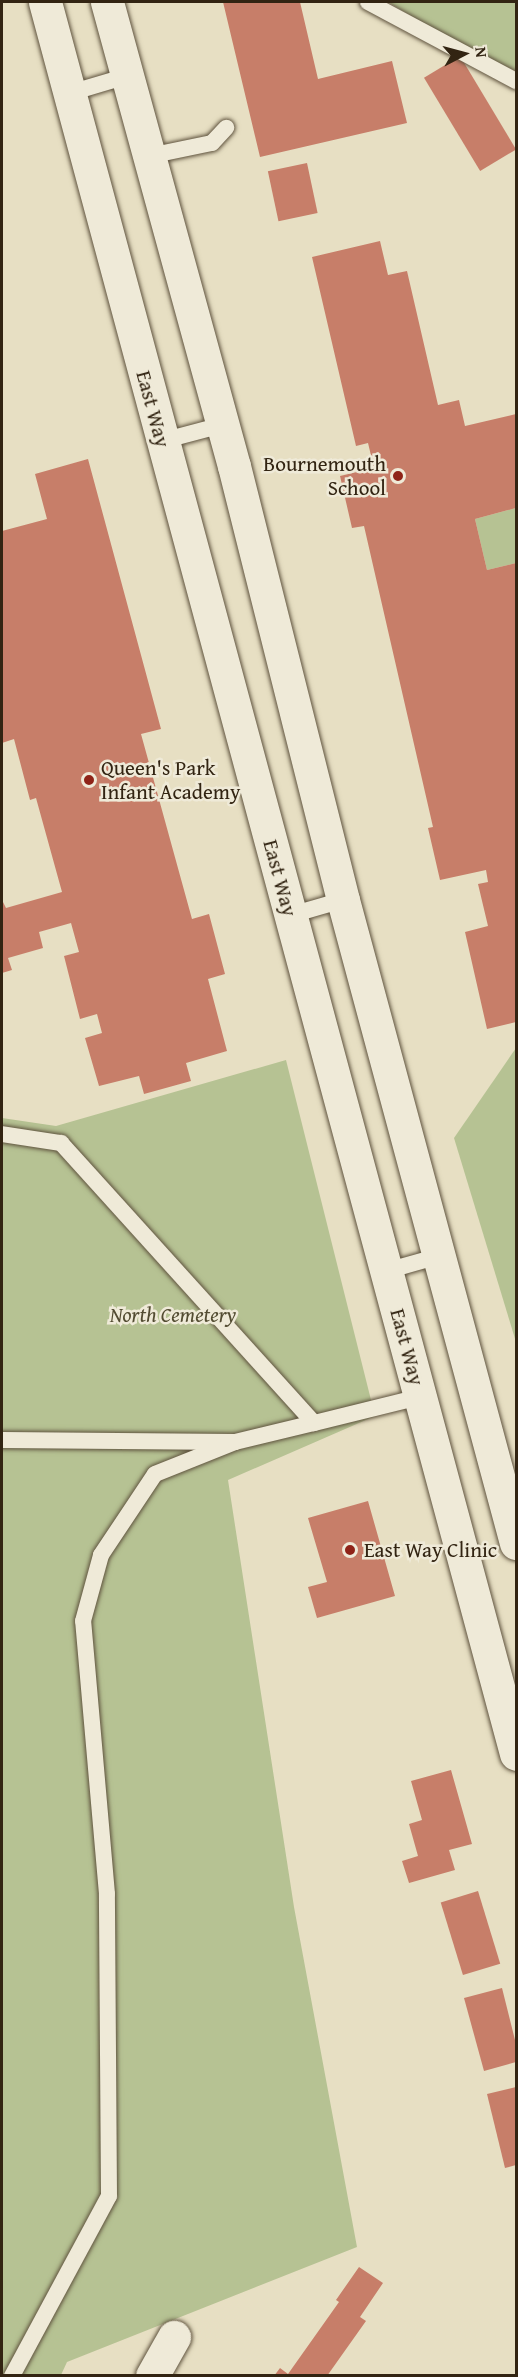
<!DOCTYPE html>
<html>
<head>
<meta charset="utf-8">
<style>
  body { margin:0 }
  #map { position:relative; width:518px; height:2377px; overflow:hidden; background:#e7dfc3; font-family:"Gentium Book Plus",serif }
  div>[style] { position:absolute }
  .green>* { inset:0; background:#b6c293 }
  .building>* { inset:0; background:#c77e69; transform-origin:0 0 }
  .roads { filter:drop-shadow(0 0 2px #5f533e) drop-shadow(0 0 2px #5f533e) }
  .lane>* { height:16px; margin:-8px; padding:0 8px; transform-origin:8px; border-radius:8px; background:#efead8 }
  .street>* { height:33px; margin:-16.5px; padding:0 16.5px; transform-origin:16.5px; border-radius:16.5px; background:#efead8 }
  .secondary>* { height:33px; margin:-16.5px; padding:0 16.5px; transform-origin:16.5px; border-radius:16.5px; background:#efead8 }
  .dots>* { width:16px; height:16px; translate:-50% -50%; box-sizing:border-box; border:3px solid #efead8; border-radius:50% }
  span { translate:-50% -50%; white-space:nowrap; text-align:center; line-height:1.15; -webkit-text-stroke:5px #efead8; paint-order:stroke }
  .street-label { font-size:21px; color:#322412 }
  .poi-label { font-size:21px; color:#322412 }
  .right { translate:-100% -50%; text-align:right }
  .left { translate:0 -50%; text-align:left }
  .park-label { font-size:21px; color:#534c32; font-style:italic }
  .frame { position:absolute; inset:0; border:3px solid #322412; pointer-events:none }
  .north { position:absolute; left:434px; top:24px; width:60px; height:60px; -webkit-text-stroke:4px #efead8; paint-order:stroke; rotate:84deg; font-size:16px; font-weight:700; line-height:24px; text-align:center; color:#322412 }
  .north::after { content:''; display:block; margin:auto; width:21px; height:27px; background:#322412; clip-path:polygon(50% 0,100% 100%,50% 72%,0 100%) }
</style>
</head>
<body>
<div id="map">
  <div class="green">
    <i style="clip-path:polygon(388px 2px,516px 2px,516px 71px,463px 47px)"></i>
    <i style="clip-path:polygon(516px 508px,516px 563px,487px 570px,475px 519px)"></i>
    <i style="clip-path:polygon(516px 1048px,516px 1342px,454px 1138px)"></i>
    <i style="clip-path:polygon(286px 1060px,375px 1416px,228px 1480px,294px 1907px,357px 2247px,67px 2362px,61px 2375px,2px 2376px,2px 1118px,56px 1126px)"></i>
  </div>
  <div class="building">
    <i style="clip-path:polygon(223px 2px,300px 2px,318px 79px,392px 61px,407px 123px,260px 157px)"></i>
    <i style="left:460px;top:56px;width:109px;height:42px;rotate:59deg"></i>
    <i style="left:307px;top:163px;width:51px;height:40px;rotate:78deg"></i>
    <i style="clip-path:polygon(380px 241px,388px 275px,407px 271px,438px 405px,459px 400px,465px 426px,516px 414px,516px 508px,475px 519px,487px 570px,516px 563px,516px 1022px,487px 1029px,465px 932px,488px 926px,478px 884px,488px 882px,486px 870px,440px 880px,428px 828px,433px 827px,364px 526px,352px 528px,340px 476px,374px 468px,368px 443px,356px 446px,312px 257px)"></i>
    <i style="clip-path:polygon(88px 459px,161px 729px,141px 734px,192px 919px,209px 914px,225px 974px,208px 979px,227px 1051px,186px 1063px,191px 1081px,144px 1094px,139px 1076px,99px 1086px,85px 1038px,102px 1033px,97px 1014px,80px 1019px,64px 956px,79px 952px,71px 923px,39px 932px,43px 948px,8px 958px,12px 970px,2px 973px,2px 900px,6px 908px,62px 892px,36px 798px,30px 800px,14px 739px,2px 743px,2px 531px,47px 519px,35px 474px)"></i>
    <i style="clip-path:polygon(368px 1501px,395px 1596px,317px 1618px,308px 1587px,327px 1582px,308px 1518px)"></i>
    <i style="clip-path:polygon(451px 1770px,472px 1844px,449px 1850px,455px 1870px,409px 1883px,402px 1861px,418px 1856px,409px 1824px,422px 1820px,411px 1781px)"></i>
    <i style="left:478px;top:1891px;width:76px;height:39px;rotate:73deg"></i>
    <i style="clip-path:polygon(502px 1988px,516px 2044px,516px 2062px,484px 2071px,464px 1998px)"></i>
    <i style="clip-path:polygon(516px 2087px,516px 2165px,505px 2168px,487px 2094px)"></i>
    <i style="clip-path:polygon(359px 2267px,383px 2283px,360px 2317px,366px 2321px,327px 2376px,274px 2376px,280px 2368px,288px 2374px,339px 2302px,336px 2300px)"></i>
  </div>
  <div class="roads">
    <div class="lane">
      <i style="left:368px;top:2px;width:168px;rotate:28.1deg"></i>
      <i style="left:70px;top:93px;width:59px;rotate:-16.6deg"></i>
      <i style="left:149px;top:156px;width:64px;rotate:-11.7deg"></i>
      <i style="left:212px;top:143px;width:21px;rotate:-47deg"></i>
      <i style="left:162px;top:441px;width:62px;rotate:-14.9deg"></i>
      <i style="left:291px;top:915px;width:54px;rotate:-16.1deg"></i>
      <i style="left:2px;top:1134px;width:60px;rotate:8.7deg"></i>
      <i style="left:61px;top:1143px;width:377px;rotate:47.9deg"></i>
      <i style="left:314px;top:1423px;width:109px;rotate:-13.8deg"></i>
      <i style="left:386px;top:1271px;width:55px;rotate:-15.8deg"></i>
      <i style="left:2px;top:1440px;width:233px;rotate:0.5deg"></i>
      <i style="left:235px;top:1442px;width:81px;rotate:-13.5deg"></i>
      <i style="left:12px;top:2376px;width:204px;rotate:-61.7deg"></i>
      <i style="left:109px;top:2196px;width:302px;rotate:-90.4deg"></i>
      <i style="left:107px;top:1894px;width:274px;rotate:-95deg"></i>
      <i style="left:83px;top:1621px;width:68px;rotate:-74.7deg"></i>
      <i style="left:101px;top:1555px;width:97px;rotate:-56.3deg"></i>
      <i style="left:155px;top:1474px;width:86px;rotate:-21.8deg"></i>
    </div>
    <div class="street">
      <i style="left:152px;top:2376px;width:45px;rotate:-60.6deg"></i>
    </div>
    <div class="secondary">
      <i style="left:45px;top:2px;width:1814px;rotate:74.95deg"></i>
      <i style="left:107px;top:2px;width:481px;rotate:74.7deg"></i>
      <i style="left:234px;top:466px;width:447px;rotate:75.9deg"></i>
      <i style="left:343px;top:900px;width:666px;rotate:74.94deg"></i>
    </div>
  </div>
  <div class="dots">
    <i style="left:398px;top:476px;background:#8f2418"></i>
    <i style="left:89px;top:780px;background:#8f2418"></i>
    <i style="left:350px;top:1550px;background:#8f2418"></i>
  </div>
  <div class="street-label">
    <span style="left:153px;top:409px;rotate:75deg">East Way</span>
    <span style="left:280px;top:878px;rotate:75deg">East Way</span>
    <span style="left:407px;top:1347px;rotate:75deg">East Way</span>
  </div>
  <div class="poi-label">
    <span class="right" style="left:386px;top:476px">Bournemouth<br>School</span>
    <span class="left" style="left:101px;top:780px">Queen's Park<br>Infant Academy</span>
    <span class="left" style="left:364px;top:1550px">East Way Clinic</span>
  </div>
  <div class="park-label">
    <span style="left:173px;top:1315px">North Cemetery</span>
  </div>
  <div class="frame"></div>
  <div class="north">N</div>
</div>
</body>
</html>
